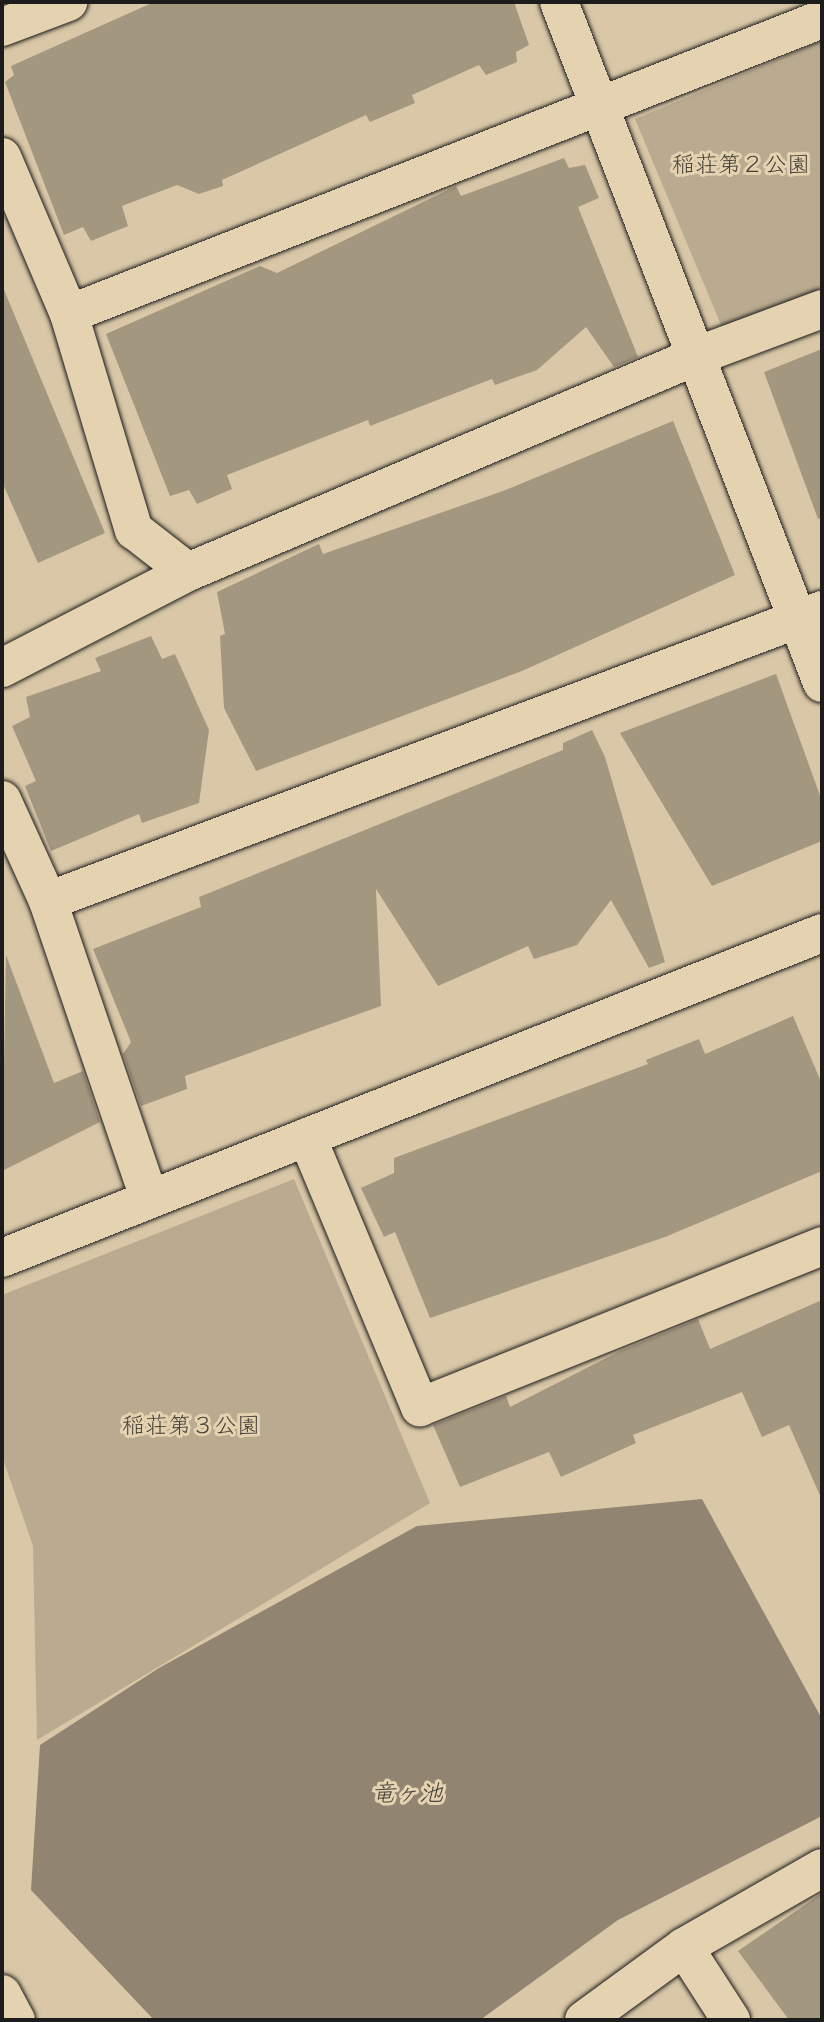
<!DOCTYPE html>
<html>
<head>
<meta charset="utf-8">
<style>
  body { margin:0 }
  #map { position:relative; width:824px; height:2022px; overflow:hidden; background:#d9c7a7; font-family:Mali,"Klee One",sans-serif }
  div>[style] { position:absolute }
  .green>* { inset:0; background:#baab90 }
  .water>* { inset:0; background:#918572 }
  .building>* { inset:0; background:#a49780 }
  .roads { filter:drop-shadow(0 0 2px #1c1c1c) drop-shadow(0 0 2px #1c1c1c) }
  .street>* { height:38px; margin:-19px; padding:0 19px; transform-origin:19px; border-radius:19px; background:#e5d2b0 }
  span { translate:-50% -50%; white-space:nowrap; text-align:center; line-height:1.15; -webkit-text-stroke:6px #e5d2b0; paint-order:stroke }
  .park-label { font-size:23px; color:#444039 }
  .water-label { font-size:24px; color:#45413a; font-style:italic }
  .frame { position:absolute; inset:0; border:4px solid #1c1c1c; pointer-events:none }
</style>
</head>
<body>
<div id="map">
  <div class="green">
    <i style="clip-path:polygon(822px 41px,822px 291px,724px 332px,635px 119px)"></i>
    <i style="clip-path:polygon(294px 1179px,430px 1503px,37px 1740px,33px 1546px,2px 1456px,2px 1295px)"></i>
  </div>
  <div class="water">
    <i style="clip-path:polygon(702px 1499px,822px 1719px,822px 1816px,618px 1920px,480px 2020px,154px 2020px,31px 1890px,40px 1745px,159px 1668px,417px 1526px)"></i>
  </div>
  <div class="building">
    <i style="clip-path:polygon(154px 2px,514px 2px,529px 45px,516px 52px,517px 62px,486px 75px,479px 65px,412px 95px,415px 103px,370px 122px,366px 115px,222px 180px,223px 186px,199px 194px,177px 185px,122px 206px,128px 226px,91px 241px,83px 227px,64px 235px,5px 82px,14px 75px,11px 66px)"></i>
    <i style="clip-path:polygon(564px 158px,569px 168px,585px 165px,599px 198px,578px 207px,638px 357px,614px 367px,586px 327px,537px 370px,495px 385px,492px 379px,370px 426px,368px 420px,227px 475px,232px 489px,197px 504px,189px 490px,170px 496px,106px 334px,260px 266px,277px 273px,456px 186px,461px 196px)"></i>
    <i style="clip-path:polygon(2px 285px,105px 533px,38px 563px,2px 482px)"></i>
    <i style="clip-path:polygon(822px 349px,822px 518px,818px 519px,764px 372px)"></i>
    <i style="clip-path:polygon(673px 421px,735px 575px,522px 671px,256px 771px,224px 708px,220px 636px,225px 634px,217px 592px,319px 544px,323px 554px,503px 491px)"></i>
    <i style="clip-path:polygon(151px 636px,162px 659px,175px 654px,209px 730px,199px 803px,142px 823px,139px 814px,51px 851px,25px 786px,36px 781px,12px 726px,30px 717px,26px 697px,101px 671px,95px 658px)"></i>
    <i style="clip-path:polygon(776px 674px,822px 801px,822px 841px,712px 886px,620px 733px)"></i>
    <i style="clip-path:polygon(592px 730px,605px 757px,665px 962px,649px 968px,611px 900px,577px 945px,534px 959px,528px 946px,438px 986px,376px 889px,381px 1006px,185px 1076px,187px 1089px,141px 1106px,123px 1054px,131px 1042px,93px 949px,201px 907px,199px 897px,563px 750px,563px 743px)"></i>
    <i style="clip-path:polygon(6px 955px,54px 1083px,83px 1071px,100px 1122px,2px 1171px)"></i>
    <i style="clip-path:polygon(793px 1016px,822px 1084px,822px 1171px,665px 1237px,430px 1318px,395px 1232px,384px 1237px,361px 1188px,394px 1173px,394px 1158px,648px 1064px,646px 1060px,699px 1039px,705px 1054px)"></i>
    <i style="clip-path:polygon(822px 1300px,822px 1500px,789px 1425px,762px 1437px,742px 1392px,633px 1435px,636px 1443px,561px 1477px,549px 1452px,460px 1487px,433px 1425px,506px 1396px,510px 1407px,620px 1351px,698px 1319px,710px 1349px)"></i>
    <i style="clip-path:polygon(822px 1893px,822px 2020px,789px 2020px,738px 1951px)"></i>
  </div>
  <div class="roads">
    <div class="street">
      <i style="left:559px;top:2px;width:730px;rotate:68.88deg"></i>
      <i style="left:2px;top:27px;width:71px;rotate:-20.7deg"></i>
      <i style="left:2px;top:157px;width:171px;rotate:66.9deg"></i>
      <i style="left:69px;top:314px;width:226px;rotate:73.3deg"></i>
      <i style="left:134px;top:530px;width:68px;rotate:37.9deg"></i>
      <i style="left:69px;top:314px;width:809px;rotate:-21.39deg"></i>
      <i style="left:2px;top:668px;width:209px;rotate:-27.3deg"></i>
      <i style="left:188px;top:572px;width:555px;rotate:-23.01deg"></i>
      <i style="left:699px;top:355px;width:131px;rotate:-20.5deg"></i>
      <i style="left:2px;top:800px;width:111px;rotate:65.5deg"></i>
      <i style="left:48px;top:901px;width:311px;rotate:71.2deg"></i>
      <i style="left:48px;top:901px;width:827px;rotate:-20.6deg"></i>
      <i style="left:307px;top:1137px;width:293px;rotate:67.3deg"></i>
      <i style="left:420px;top:1407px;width:433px;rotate:-21.8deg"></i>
      <i style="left:2px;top:1258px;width:882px;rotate:-21.62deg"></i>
      <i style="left:684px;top:1947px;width:87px;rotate:57.2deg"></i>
      <i style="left:2px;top:1994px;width:30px;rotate:62deg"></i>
      <i style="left:584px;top:2020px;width:124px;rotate:-36.1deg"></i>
      <i style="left:684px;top:1947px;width:159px;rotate:-29.8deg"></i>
    </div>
  </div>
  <div class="park-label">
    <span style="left:741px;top:163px">稲荘第２公園</span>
    <span style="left:191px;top:1424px">稲荘第３公園</span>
  </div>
  <div class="water-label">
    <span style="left:407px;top:1792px">竜ヶ池</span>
  </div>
  <div class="frame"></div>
</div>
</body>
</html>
